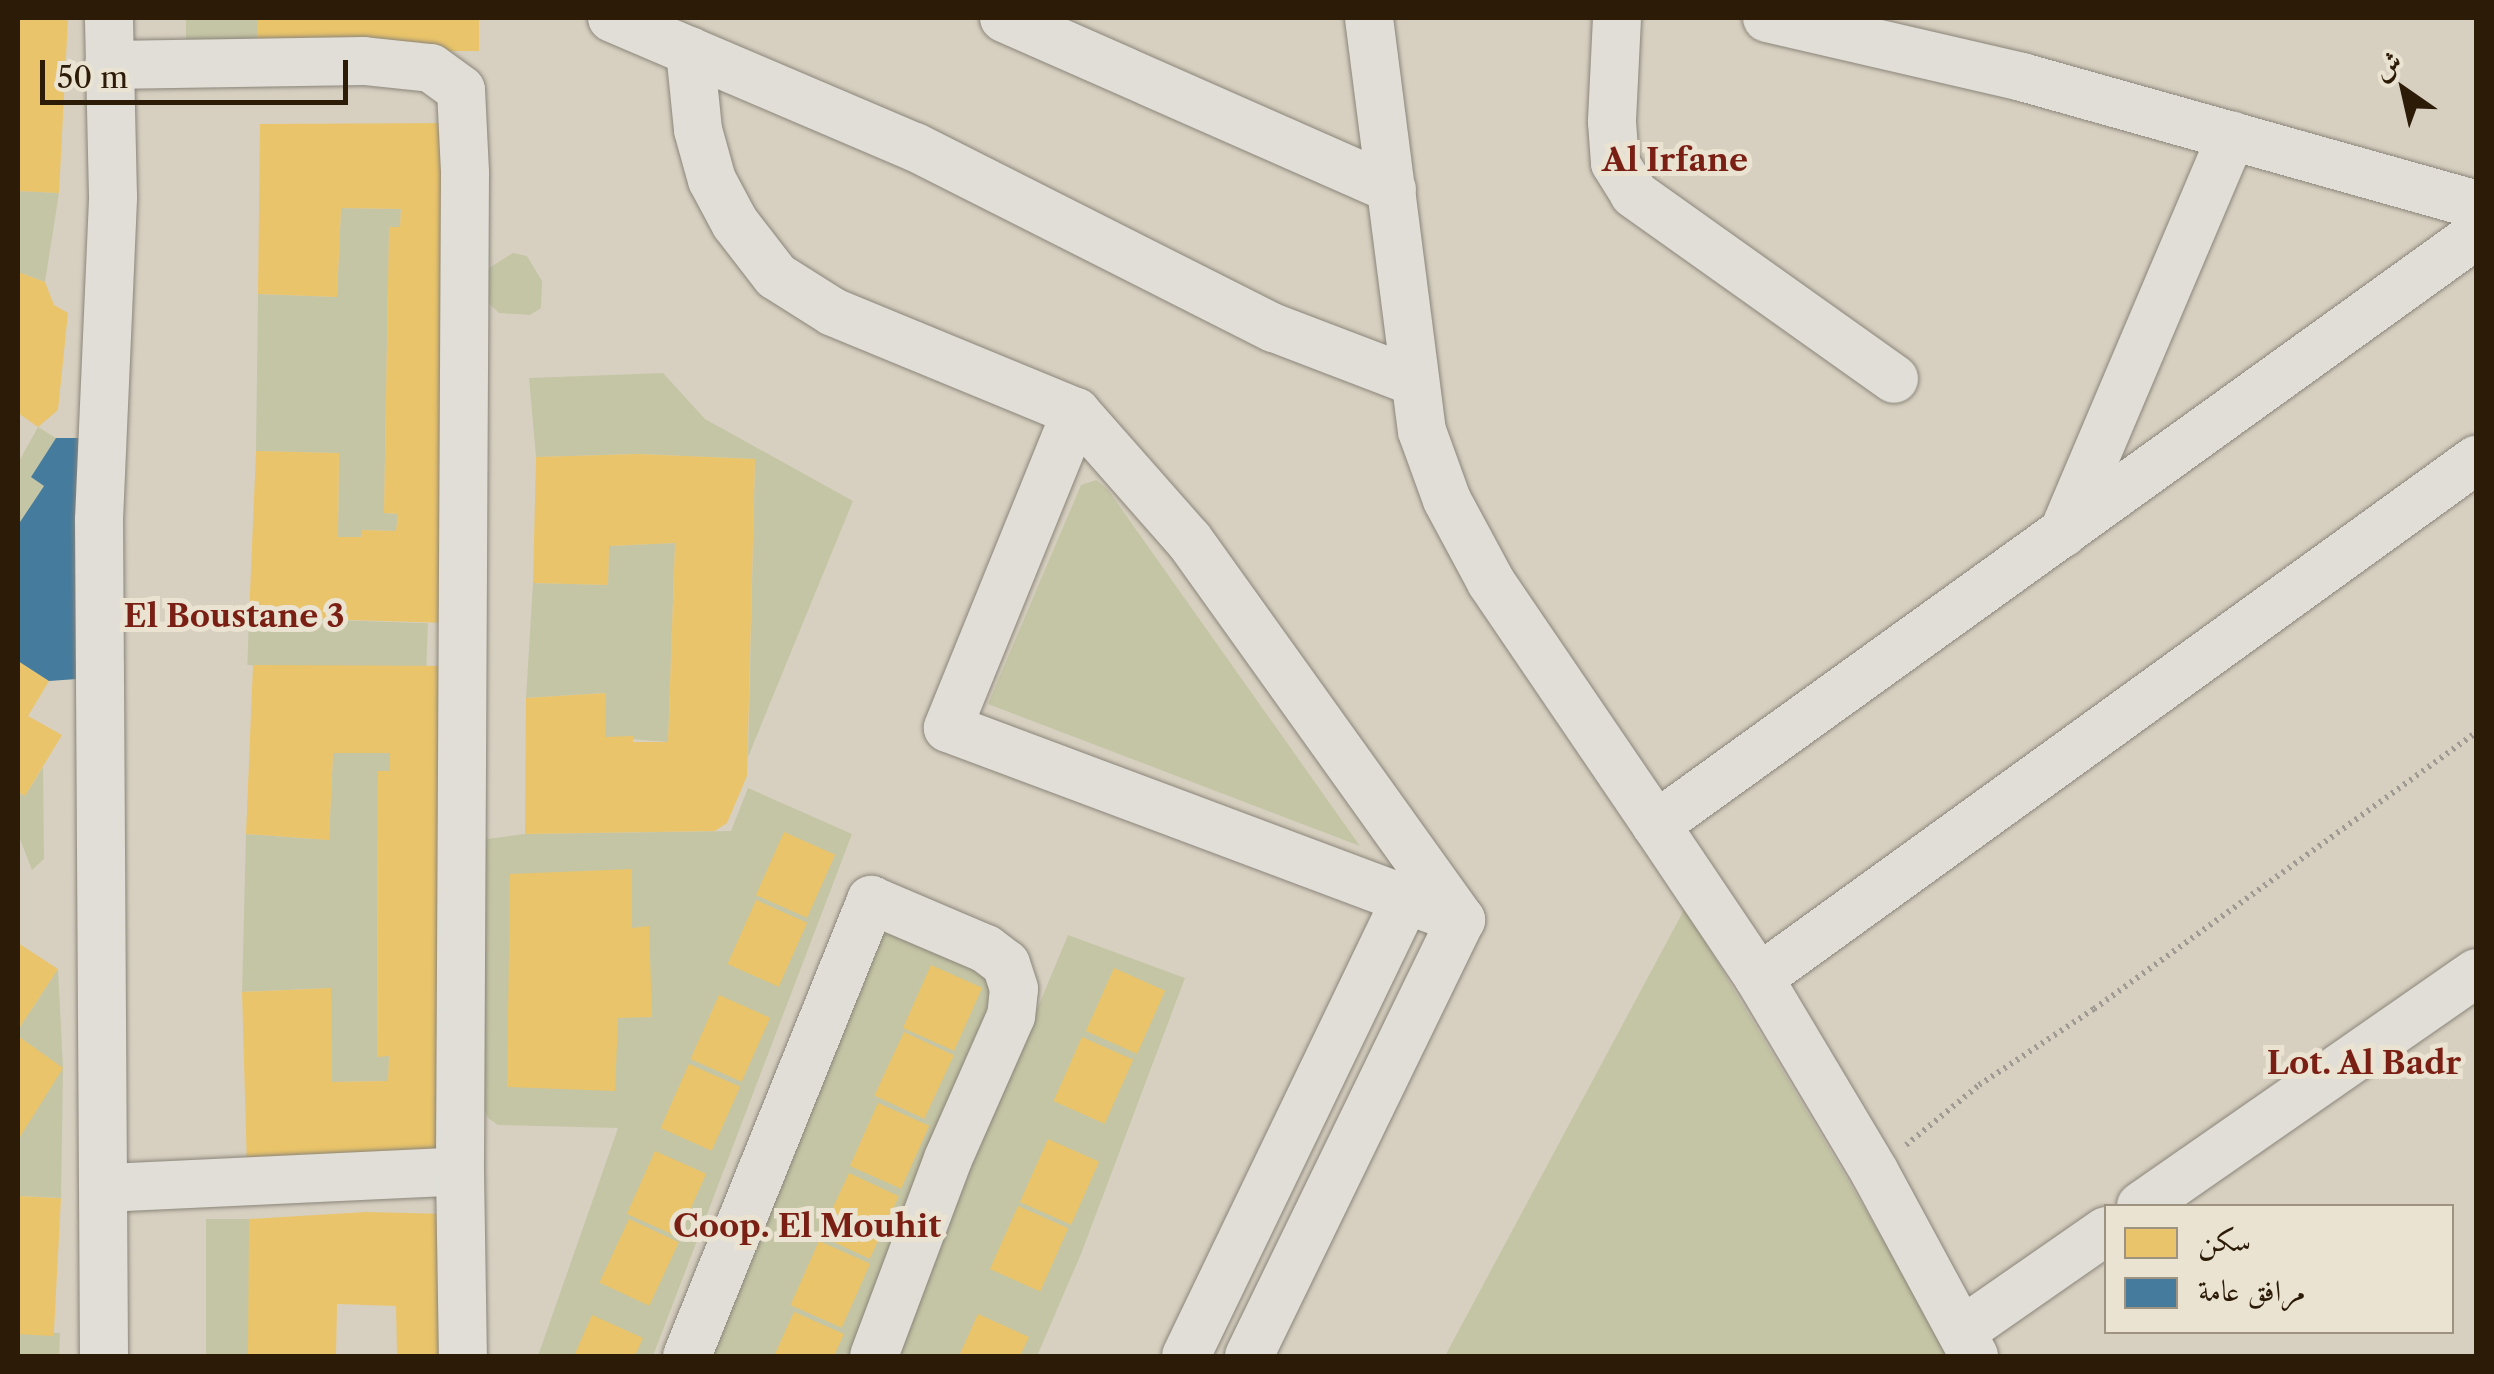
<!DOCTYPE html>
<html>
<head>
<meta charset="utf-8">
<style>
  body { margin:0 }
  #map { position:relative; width:2494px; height:1374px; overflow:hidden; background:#d7d0c1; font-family:"Libre Caslon Text",Amiri,serif }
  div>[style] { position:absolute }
  .green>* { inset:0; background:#c4c5a5; transform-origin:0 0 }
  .homes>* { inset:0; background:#e9c46a; transform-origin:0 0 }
  .public>* { inset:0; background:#457b9d }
  .path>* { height:6px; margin-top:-3px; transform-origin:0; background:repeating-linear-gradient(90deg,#9f9a92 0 2.5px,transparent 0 7.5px) }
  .roads { filter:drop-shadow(0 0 2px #8b857a) drop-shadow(0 0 2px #8b857a) }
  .street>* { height:48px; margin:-24px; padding:0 24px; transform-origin:24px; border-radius:24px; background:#e0ded6 }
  span { translate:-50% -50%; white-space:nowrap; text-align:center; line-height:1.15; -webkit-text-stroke:10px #eae3d2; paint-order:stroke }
  .quarter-label { font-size:32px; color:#7a1f14; font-weight:700 }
  .frame { position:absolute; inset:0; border:20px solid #2c1b07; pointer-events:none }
  .legend { position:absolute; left:2104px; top:1204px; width:350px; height:130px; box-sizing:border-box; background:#eae3d2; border:2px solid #9e9381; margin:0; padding:12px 18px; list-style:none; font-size:30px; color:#2c1b07 }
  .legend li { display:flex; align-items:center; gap:20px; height:50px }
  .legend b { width:50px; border:2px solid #9e9381 }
  .north { position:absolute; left:2354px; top:40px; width:100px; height:100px; -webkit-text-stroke:8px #eae3d2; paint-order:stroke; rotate:326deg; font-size:28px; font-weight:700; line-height:40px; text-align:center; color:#2c1b07 }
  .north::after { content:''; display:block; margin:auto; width:35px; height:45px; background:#2c1b07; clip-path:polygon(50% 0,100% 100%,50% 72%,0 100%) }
  .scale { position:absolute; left:40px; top:60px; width:308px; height:45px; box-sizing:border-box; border:5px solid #2c1b07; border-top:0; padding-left:12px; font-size:30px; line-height:35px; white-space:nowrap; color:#2c1b07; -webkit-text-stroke:8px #eae3d2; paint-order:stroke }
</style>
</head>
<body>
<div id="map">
  <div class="green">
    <i style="left:186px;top:18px;width:71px;height:32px"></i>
    <i style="clip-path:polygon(18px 191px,59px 193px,45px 282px,18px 272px)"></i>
    <i style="clip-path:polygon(341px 208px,401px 209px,400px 227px,389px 228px,384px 513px,398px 514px,396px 531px,363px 530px,361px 537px,338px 537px,339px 453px,256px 451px,258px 294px,337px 297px)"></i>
    <i style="clip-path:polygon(513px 253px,527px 256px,542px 281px,541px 308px,530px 315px,499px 313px,483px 298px,489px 268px)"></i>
    <i style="clip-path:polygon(663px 373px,705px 419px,853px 501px,748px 757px,755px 459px,638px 454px,536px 457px,529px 378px)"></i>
    <i style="clip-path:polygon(38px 427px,56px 438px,31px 477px,44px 486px,18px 525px,18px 463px)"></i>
    <i style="clip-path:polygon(1096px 480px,1108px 490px,1360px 846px,988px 704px,1081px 485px)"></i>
    <i style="clip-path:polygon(675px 543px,668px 742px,605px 737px,605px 693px,526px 698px,533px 583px,608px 585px,609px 546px)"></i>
    <i style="left:249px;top:617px;width:179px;height:48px;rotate:2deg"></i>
    <i style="clip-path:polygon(333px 753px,390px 753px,390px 771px,378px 772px,377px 1056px,389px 1056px,388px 1081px,332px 1082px,330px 988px,242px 992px,246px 834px,329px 840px)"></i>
    <i style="clip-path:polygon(43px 767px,44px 859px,32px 870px,18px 834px,18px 792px,25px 796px)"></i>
    <i style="clip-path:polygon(748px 788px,852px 834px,653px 1356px,538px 1356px,618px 1128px,498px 1125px,488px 1118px,479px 1097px,480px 840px,525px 834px,731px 831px)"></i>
    <i style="clip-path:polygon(1685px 908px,1945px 1343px,1950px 1356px,1445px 1356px)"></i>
    <i style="clip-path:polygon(891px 926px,988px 972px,992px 1014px,849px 1356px,705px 1356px,872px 938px)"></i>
    <i style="clip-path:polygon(1068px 935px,1185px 978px,1081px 1254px,1037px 1356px,893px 1356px)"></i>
    <i style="clip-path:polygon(58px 969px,63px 1068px,61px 1198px,18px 1196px,18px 1135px,62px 1069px,18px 1036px,18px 1030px)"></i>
    <i style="left:206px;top:1219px;width:43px;height:137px"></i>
    <i style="left:60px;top:1333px;width:23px;height:42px;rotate:92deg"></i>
  </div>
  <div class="homes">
    <i style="clip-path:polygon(18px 18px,68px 18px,59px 193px,18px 191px)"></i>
    <i style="left:257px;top:18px;width:222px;height:33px"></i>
    <i style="clip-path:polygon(454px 123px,450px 623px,249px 617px,256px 451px,339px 453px,338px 537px,361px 537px,362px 530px,396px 531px,398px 514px,384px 513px,389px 227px,400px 227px,401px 209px,341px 208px,337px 297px,258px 294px,260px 124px)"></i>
    <i style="clip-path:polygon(18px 272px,45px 282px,54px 305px,68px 313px,58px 410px,38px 427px,18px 413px)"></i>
    <i style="clip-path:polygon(638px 454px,755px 459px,747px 776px,727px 823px,715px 831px,525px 834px,526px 698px,606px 693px,605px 737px,633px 736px,633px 742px,668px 742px,675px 543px,609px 546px,608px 585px,533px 583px,536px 457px)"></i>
    <i style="clip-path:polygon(18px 661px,49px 681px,28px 716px,62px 735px,25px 796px,18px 792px)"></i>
    <i style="clip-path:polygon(253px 665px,454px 666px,450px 1161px,247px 1168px,242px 992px,331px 988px,332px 1082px,388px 1081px,389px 1056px,377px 1057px,378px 771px,390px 771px,390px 753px,333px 753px,329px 840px,246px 834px)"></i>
    <i style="left:784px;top:832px;width:56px;height:69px;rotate:24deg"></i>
    <i style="clip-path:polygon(632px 869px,632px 928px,649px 926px,652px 1017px,618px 1018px,615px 1091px,507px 1087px,510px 874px)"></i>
    <i style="left:756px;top:900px;width:56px;height:70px;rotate:24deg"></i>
    <i style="clip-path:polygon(18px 943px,58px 969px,18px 1030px)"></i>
    <i style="left:931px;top:965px;width:56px;height:69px;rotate:24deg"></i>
    <i style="left:1114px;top:968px;width:56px;height:69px;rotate:24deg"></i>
    <i style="left:719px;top:995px;width:56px;height:70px;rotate:24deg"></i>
    <i style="left:904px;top:1032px;width:55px;height:70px;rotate:25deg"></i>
    <i style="clip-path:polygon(18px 1036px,63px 1068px,20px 1137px,18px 1135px)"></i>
    <i style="left:1082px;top:1037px;width:56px;height:70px;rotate:24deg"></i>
    <i style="left:689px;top:1064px;width:56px;height:70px;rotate:24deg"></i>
    <i style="left:878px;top:1103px;width:56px;height:69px;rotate:24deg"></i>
    <i style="left:1048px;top:1139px;width:56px;height:69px;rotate:24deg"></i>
    <i style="left:655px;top:1151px;width:56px;height:69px;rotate:24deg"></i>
    <i style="left:849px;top:1173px;width:55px;height:69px;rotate:25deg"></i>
    <i style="left:18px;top:1196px;width:43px;height:138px;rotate:3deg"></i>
    <i style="left:1018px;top:1206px;width:55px;height:69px;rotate:24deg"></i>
    <i style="clip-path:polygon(366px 1212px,451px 1214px,453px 1356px,397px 1356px,396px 1306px,337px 1304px,336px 1356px,248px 1356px,249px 1219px)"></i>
    <i style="left:629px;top:1219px;width:55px;height:70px;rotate:25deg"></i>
    <i style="left:819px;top:1241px;width:56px;height:70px;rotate:24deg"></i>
    <i style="clip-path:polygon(794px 1312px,844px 1334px,834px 1356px,774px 1356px)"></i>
    <i style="clip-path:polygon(978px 1314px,1029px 1337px,1020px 1356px,959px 1356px)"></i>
    <i style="clip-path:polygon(592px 1315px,643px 1338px,635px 1356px,574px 1356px)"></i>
  </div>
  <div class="public">
    <i style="clip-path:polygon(56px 438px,79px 438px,77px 679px,49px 681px,18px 661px,18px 525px,44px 486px,31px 477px)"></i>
  </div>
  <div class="path">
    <i style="left:1906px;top:1145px;width:94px;rotate:-39.4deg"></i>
    <i style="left:1979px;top:1085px;width:138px;rotate:-33.5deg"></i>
    <i style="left:2094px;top:1009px;width:472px;rotate:-35.9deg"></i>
  </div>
  <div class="roads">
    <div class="street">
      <i style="left:612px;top:18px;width:329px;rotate:23.1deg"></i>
      <i style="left:915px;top:147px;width:402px;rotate:26.8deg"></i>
      <i style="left:1274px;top:328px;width:149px;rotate:20.9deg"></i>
      <i style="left:1004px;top:18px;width:424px;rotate:23.8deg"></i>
      <i style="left:1369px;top:18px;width:416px;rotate:82.7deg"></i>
      <i style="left:1422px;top:431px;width:73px;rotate:70.1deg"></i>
      <i style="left:1447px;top:500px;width:93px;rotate:61.8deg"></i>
      <i style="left:1491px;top:582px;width:294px;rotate:55.8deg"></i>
      <i style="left:1617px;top:18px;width:104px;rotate:92.8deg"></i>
      <i style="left:1612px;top:122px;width:41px;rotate:85.8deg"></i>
      <i style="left:1615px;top:163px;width:36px;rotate:58deg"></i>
      <i style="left:1634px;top:194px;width:319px;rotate:35.4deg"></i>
      <i style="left:1767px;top:18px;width:262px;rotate:13deg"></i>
      <i style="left:2022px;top:77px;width:472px;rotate:15.7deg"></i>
      <i style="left:690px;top:51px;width:79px;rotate:84.2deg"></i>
      <i style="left:698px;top:130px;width:52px;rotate:74.4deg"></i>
      <i style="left:712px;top:180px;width:49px;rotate:61.9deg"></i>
      <i style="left:735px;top:223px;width:67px;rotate:52.3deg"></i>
      <i style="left:776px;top:276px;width:67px;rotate:32.3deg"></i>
      <i style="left:833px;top:312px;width:263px;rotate:22.4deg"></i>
      <i style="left:1076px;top:412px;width:171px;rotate:48.6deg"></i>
      <i style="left:1189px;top:540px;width:467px;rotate:54.4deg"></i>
      <i style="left:109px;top:65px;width:255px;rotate:-0.9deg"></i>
      <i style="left:364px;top:61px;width:67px;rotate:6deg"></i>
      <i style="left:431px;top:68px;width:37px;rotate:36deg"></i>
      <i style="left:461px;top:90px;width:83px;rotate:87.2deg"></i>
      <i style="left:465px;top:173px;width:998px;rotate:90.29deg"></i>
      <i style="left:1076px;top:412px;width:341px;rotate:112.1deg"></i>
      <i style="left:948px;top:728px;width:548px;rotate:20.52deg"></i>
      <i style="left:2063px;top:533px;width:432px;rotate:-67deg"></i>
      <i style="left:1759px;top:978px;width:885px;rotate:-35.85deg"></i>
      <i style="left:106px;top:1188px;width:354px;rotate:-2.7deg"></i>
      <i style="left:460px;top:1171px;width:185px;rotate:89.1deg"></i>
      <i style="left:2141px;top:1206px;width:408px;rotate:-34.8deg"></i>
      <i style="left:1962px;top:1331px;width:175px;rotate:-34.8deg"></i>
      <i style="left:104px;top:1356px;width:836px;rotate:-90.34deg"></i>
      <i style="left:99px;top:520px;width:323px;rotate:-87.5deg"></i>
      <i style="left:113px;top:197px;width:179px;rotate:-91.3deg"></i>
      <i style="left:687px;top:1356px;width:492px;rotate:-68deg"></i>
      <i style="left:871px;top:900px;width:125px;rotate:23.1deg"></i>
      <i style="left:986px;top:949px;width:25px;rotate:37deg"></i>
      <i style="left:1006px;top:964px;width:26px;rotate:72deg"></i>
      <i style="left:1014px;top:989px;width:27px;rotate:96deg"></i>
      <i style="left:1011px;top:1016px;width:156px;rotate:113.8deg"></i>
      <i style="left:948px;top:1159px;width:210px;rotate:110.6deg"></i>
      <i style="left:1186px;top:1356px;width:505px;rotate:-64.3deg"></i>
      <i style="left:1249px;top:1356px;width:485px;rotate:-64.1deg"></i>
      <i style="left:1974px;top:1356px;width:210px;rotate:-118.4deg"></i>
      <i style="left:1874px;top:1171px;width:225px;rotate:-120.8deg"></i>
      <i style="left:1759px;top:978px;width:184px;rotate:-123.9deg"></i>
      <i style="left:1656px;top:825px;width:1010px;rotate:-35.74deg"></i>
    </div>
  </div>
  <div class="quarter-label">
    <span style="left:1675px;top:160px">Al Irfane</span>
    <span style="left:234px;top:616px">El Boustane 3</span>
    <span style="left:2364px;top:1063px">Lot. Al Badr</span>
    <span style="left:807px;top:1226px">Coop. El Mouhit</span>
  </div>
  <div class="frame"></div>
  <ul class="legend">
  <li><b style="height:28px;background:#e9c46a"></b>سكن</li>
  <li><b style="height:28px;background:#457b9d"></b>مرافق عامة</li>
  </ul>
  <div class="north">ش</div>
  <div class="scale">50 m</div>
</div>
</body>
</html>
